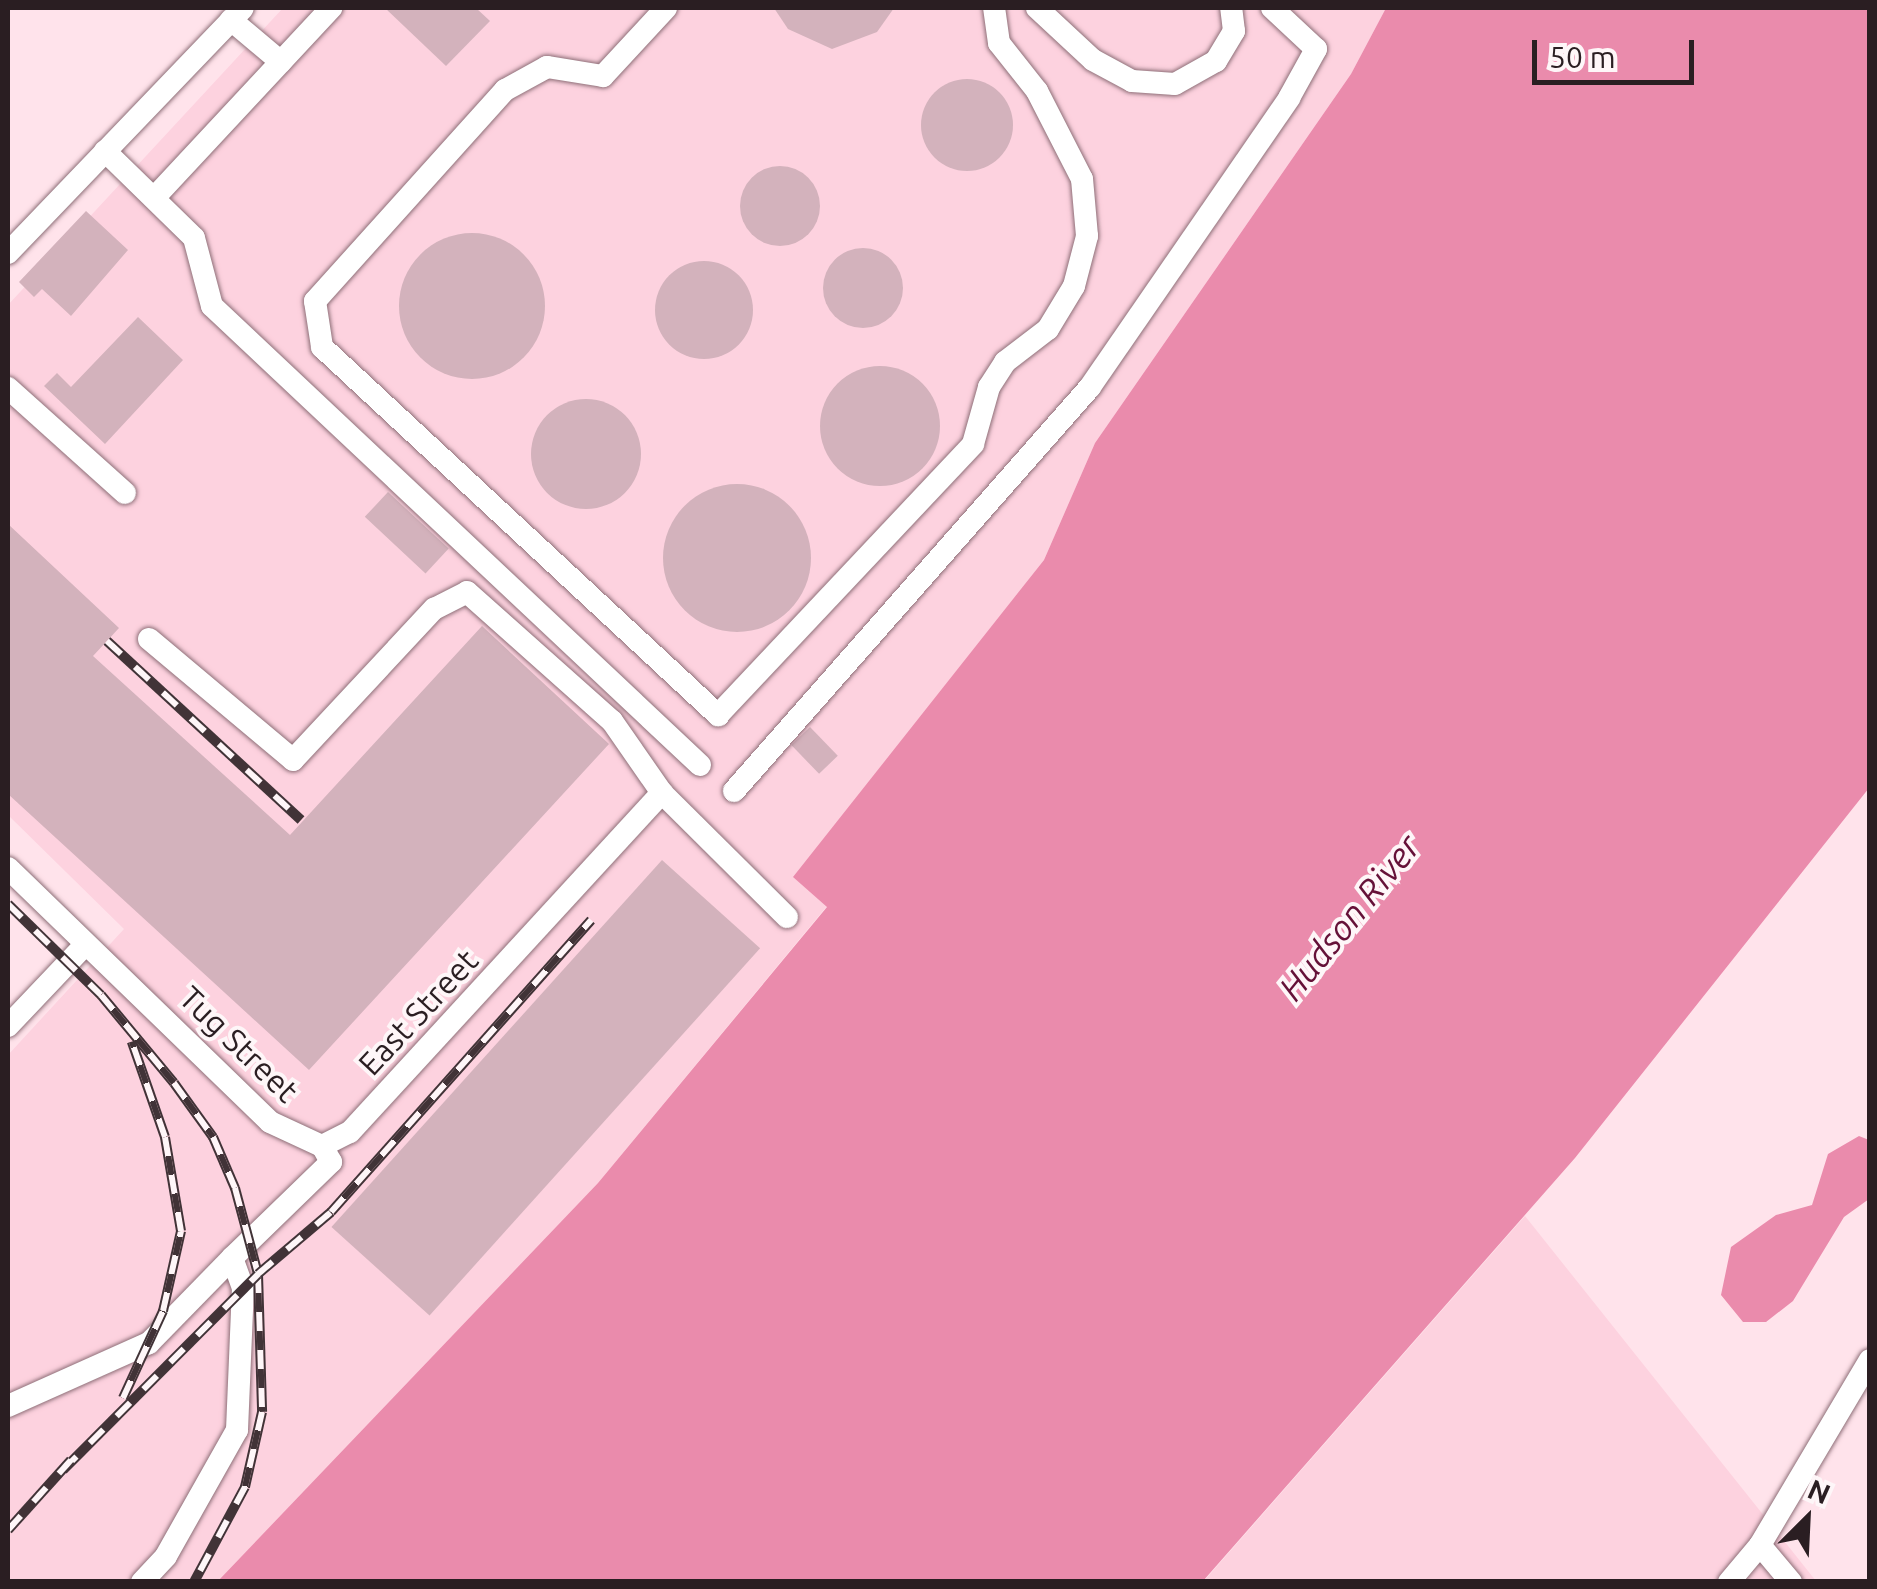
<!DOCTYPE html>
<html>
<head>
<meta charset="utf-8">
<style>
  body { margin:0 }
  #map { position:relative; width:1877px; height:1589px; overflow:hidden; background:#ffe3eb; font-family:Ubuntu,sans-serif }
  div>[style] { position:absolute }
  .built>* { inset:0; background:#fdd2df }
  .water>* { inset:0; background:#ea8bac }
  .building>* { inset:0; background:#d3b2bc; transform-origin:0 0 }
  .round { border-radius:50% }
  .roads { filter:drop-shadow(0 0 2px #8e6f78) drop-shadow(0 0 2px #8e6f78) }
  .minor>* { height:22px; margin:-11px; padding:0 11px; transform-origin:11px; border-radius:11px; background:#fff }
  .rail>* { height:10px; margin-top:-5px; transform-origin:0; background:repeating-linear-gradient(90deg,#fef6f8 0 19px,#413337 0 38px); box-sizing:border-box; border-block:2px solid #413337 }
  span { translate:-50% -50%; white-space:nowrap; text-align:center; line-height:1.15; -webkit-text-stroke:8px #fef6f8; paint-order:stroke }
  .street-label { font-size:32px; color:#2a1e22 }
  .water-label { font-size:35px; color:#651138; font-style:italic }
  .frame { position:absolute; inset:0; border:10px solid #2a1e22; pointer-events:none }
  .north { position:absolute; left:1757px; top:1469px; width:100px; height:100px; -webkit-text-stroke:8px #fef6f8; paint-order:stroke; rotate:24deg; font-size:28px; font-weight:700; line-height:40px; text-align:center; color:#2a1e22 }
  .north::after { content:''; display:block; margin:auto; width:35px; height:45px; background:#2a1e22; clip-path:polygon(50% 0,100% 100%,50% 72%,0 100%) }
  .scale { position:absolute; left:1532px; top:40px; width:162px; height:45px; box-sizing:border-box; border:5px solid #2a1e22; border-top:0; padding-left:12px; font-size:30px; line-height:35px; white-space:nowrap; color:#2a1e22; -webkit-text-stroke:8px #fef6f8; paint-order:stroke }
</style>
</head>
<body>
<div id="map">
  <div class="built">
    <i style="clip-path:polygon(283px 8px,1386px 8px,1351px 74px,1095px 443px,1044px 560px,794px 877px,827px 906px,598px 1183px,218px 1581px,8px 1581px,8px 1055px,124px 929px,8px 815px,8px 305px)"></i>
    <i style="clip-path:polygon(1525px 1216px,1816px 1581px,1203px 1582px)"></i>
  </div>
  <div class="water">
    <i style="clip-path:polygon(1386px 8px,1869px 8px,1869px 788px,1575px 1158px,1203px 1581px,218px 1581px,598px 1183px,827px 907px,793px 877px,1044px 560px,1095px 443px,1351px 74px)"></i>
    <i style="clip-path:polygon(1859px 1136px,1869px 1140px,1869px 1199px,1844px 1217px,1793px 1301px,1766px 1322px,1743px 1322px,1721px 1295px,1731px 1247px,1776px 1215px,1812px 1205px,1828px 1154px)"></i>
  </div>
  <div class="building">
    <i style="clip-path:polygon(385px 8px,476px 8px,490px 21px,446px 66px)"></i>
    <i style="clip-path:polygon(774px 8px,894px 8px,877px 32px,832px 49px,788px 29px)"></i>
    <i class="round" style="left:921px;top:79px;width:92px;height:92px"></i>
    <i class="round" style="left:740px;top:166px;width:80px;height:80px"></i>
    <i style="clip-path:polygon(86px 211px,128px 250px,71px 316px,42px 289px,34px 297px,19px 282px)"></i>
    <i class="round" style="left:399px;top:233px;width:146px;height:146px"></i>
    <i class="round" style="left:823px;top:248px;width:80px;height:80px"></i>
    <i class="round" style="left:655px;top:261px;width:98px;height:98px"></i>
    <i style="clip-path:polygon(138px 317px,183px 360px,105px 444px,44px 386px,57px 373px,71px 387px)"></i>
    <i class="round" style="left:820px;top:366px;width:120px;height:120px"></i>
    <i class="round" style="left:531px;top:399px;width:110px;height:110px"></i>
    <i class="round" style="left:663px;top:484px;width:148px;height:148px"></i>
    <i style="left:388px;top:492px;width:83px;height:34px;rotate:43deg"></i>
    <i style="clip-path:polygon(8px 524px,119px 628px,93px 656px,290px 835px,482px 626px,609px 744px,309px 1070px,8px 794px)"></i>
    <i style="left:810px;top:727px;width:40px;height:26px;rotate:46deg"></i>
    <i style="left:662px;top:860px;width:132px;height:494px;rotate:42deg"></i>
  </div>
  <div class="roads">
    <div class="minor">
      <i style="left:666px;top:8px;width:93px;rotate:132.8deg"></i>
      <i style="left:603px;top:76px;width:57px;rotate:-170.9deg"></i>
      <i style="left:547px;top:67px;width:48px;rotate:151.3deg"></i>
      <i style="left:505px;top:90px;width:284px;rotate:132deg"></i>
      <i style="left:315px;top:301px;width:47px;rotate:81.3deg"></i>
      <i style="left:322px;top:347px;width:541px;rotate:42.9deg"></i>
      <i style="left:718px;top:715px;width:372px;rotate:-46.7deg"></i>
      <i style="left:973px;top:444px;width:59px;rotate:-74.3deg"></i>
      <i style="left:989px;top:387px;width:30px;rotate:-57deg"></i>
      <i style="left:1005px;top:362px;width:54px;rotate:-37.5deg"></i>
      <i style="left:1048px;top:329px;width:50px;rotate:-58.8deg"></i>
      <i style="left:1074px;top:286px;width:52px;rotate:-75.4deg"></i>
      <i style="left:1087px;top:236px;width:57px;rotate:-95deg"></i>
      <i style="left:1082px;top:179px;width:99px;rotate:-117.1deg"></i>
      <i style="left:1037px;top:91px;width:61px;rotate:-128.4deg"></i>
      <i style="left:999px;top:43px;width:35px;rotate:-98deg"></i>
      <i style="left:1037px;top:8px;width:76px;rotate:42.9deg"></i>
      <i style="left:1093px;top:60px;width:44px;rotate:28.3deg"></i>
      <i style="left:1132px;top:81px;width:43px;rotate:4deg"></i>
      <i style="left:1175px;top:84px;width:47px;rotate:-29.3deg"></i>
      <i style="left:1216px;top:61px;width:35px;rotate:-59deg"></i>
      <i style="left:1234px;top:31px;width:23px;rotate:-97deg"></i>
      <i style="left:231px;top:20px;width:65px;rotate:40deg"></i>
      <i style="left:105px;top:151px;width:124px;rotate:44.3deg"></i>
      <i style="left:194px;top:238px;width:70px;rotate:75.2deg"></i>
      <i style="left:212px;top:306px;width:670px;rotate:43.25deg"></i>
      <i style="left:154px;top:198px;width:260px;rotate:-47deg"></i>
      <i style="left:8px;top:253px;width:339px;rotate:-46.2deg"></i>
      <i style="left:8px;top:388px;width:157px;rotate:41.9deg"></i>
      <i style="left:149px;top:639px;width:188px;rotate:40deg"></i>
      <i style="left:293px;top:760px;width:207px;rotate:-47deg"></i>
      <i style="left:434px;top:609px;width:37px;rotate:-27deg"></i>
      <i style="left:467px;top:592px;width:194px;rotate:41.7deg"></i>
      <i style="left:612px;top:721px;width:88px;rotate:55.2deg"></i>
      <i style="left:662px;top:793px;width:176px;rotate:44.8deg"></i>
      <i style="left:734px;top:791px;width:538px;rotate:-48.61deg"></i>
      <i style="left:1090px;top:387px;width:351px;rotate:-55.4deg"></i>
      <i style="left:1289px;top:98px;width:56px;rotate:-61.1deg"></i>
      <i style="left:1316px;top:49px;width:60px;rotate:-137deg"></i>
      <i style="left:8px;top:868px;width:365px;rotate:44.1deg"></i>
      <i style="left:270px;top:1122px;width:57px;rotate:24.8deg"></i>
      <i style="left:322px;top:1146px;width:31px;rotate:-27deg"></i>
      <i style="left:350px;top:1132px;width:461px;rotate:-47.4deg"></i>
      <i style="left:8px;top:1026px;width:110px;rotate:-46.5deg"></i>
      <i style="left:8px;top:1406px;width:154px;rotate:-24.1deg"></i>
      <i style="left:149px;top:1343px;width:119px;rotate:-45.7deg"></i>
      <i style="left:142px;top:1582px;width:35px;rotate:-47deg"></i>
      <i style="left:166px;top:1556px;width:145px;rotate:-60.6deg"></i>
      <i style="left:237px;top:1430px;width:142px;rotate:-87.6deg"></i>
      <i style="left:243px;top:1288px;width:32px;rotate:-110deg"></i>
      <i style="left:232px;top:1258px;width:138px;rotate:-44.1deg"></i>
      <i style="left:331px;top:1162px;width:18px;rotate:-119deg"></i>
      <i style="left:1729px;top:1582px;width:48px;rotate:-50deg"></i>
      <i style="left:1791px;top:1582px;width:48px;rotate:-130deg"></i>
      <i style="left:1760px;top:1545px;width:215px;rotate:-59.3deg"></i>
    </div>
  </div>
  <div class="rail">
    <i style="left:107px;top:641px;width:264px;rotate:42.7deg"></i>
    <i style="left:8px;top:904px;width:130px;rotate:44.4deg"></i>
    <i style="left:101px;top:995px;width:114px;rotate:50.3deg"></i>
    <i style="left:174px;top:1083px;width:67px;rotate:54.2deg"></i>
    <i style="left:213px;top:1137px;width:56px;rotate:66.7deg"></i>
    <i style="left:235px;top:1188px;width:89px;rotate:75deg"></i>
    <i style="left:258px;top:1274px;width:138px;rotate:88.3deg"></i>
    <i style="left:262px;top:1412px;width:77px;rotate:102.8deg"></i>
    <i style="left:245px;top:1487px;width:108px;rotate:118.2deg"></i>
    <i style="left:123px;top:1398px;width:96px;rotate:-65.3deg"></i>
    <i style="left:163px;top:1311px;width:82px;rotate:-77.3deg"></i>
    <i style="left:181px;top:1231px;width:95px;rotate:-99.7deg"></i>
    <i style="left:165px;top:1137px;width:101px;rotate:-109.2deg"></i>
    <i style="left:63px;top:1470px;width:276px;rotate:-45.1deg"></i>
    <i style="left:258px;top:1274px;width:96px;rotate:-40.3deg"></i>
    <i style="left:331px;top:1212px;width:391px;rotate:-48.3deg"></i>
    <i style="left:8px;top:1530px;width:94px;rotate:-48deg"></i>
  </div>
  <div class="street-label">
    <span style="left:418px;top:1012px;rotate:-47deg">East Street</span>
    <span style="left:239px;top:1044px;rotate:44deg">Tug Street</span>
  </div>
  <div class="water-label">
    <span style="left:1349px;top:917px;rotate:-51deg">Hudson River</span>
  </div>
  <div class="frame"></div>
  <div class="north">N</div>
  <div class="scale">50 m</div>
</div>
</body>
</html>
